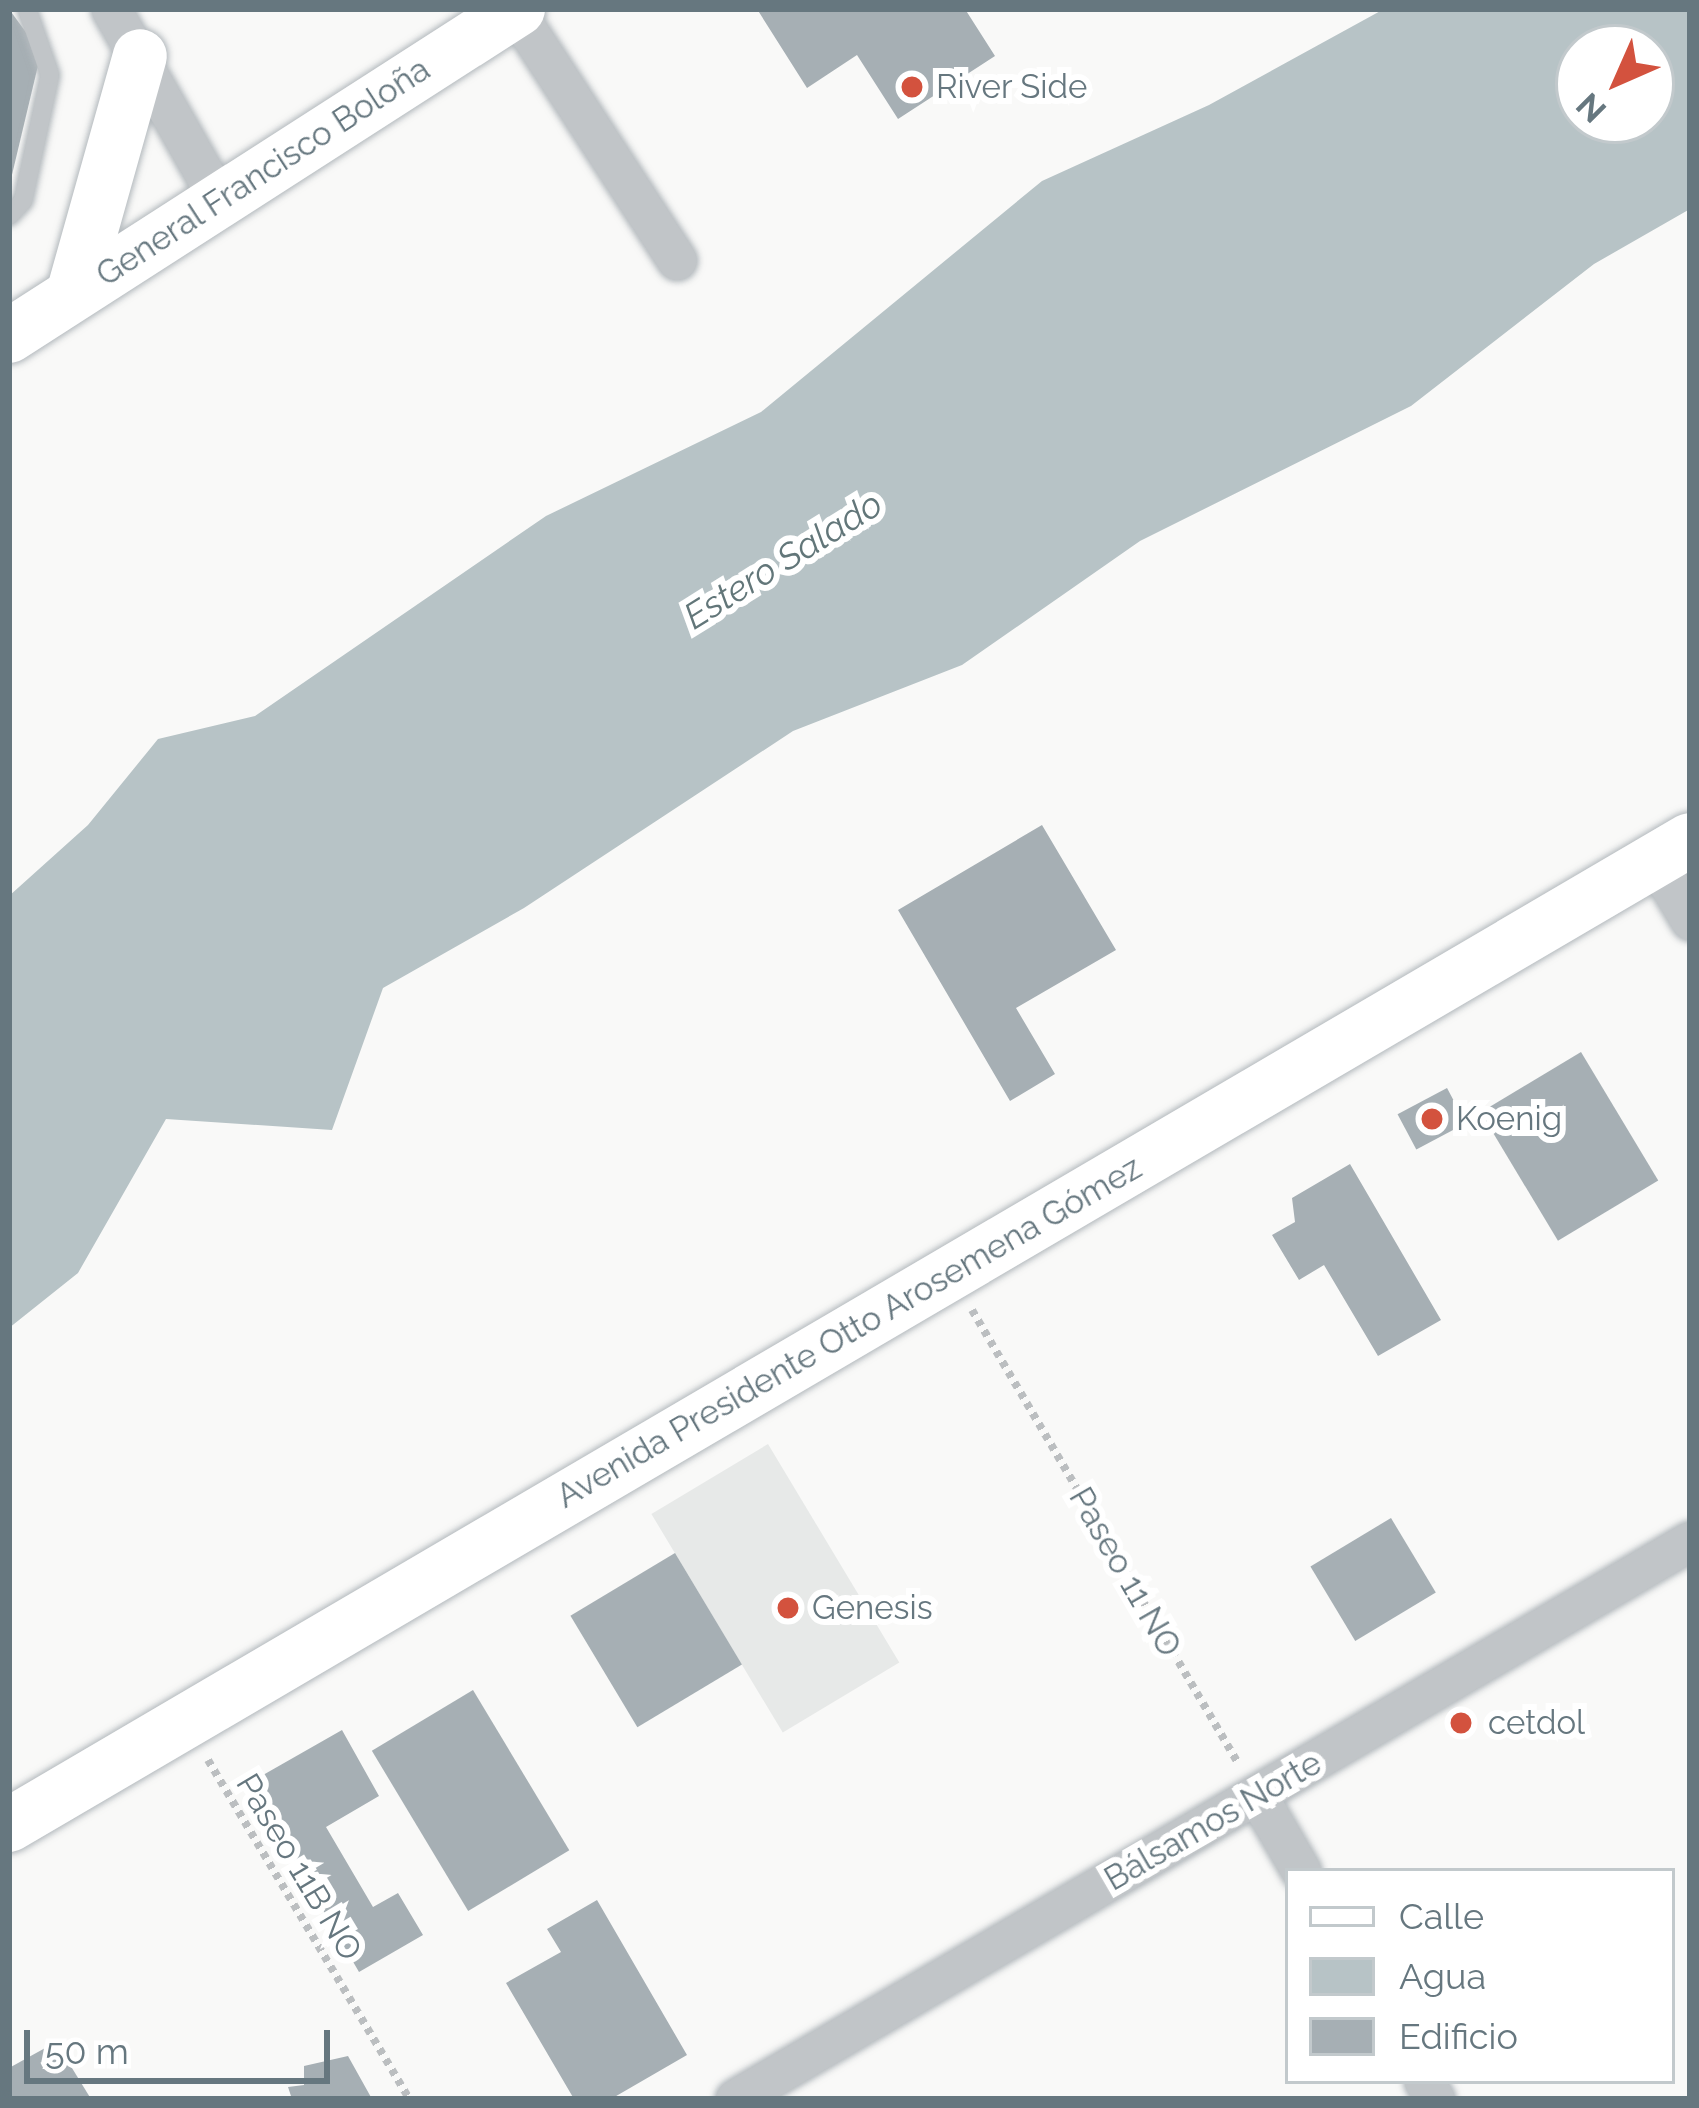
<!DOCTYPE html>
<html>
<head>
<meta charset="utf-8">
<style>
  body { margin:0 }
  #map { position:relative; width:1699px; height:2108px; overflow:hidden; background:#f9f9f8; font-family:Raleway,sans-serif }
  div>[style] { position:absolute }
  .built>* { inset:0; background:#e7e9e8; transform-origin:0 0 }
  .water>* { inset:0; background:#b7c3c6 }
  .building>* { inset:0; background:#a6afb4; transform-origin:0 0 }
  .path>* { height:8px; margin-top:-4px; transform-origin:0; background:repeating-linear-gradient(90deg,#bbbec0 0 6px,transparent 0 12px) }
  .roads { filter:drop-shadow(0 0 3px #b3b9bd) drop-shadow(0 0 3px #b3b9bd) }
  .lane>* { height:18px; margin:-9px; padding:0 9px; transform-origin:9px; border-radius:9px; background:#c1c5c8 }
  .street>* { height:39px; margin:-19.5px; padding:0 19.5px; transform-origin:19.5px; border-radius:19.5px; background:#c1c5c8 }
  .secondary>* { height:54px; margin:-27px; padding:0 27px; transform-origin:27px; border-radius:27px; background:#fff }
  .dots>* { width:33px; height:33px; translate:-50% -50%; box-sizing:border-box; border:6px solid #fff; border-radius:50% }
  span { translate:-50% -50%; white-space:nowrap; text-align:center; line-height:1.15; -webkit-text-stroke:12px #fff; paint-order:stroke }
  .poi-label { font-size:33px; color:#66777f }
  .left { translate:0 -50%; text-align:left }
  .street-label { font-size:33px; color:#66777f }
  .water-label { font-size:36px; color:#627679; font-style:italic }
  .frame { position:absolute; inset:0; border:12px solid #66777f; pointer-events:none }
  .legend { position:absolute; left:1285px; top:1868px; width:390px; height:216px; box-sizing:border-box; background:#fff; border:3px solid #c2c9cc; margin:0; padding:15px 21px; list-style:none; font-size:36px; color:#66777f }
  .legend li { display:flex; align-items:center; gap:24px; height:60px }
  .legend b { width:60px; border:3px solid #c2c9cc }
  .north { position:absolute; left:1555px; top:24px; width:120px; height:120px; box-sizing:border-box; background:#fff; border:3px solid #c2c9cc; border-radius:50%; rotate:225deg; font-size:33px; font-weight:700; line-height:48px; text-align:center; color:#66777f }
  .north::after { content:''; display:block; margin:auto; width:42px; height:54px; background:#d3523e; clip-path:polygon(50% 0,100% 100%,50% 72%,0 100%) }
  .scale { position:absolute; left:24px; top:2030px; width:306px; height:54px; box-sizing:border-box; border:6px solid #66777f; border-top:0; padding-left:15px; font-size:36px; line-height:42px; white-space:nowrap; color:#66777f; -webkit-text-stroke:9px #fff; paint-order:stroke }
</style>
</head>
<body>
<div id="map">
  <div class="built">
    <i style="left:768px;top:1444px;width:255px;height:136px;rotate:59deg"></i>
  </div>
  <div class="water">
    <i style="clip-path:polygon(evenodd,1384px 9px,1690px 9px,1690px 209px,1594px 264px,1411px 406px,1140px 541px,962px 665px,793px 731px,524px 908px,383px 988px,332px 1130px,166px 1119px,78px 1273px,9px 1328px,9px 896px,88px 825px,158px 739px,255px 716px,546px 516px,761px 412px,1042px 181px,1209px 105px,1384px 9px,1579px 48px,1651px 48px,1651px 120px,1579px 120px,1579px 48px)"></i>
  </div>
  <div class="building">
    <i style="clip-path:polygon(9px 9px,41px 53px,11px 179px,9px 179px)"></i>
    <i style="clip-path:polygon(757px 9px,965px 9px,995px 56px,898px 119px,857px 55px,807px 88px)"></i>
    <i style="clip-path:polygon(1042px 825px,1116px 950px,1016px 1008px,1055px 1074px,1010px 1101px,898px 910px)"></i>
    <i style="left:1581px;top:1052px;width:150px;height:117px;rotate:59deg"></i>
    <i style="left:1447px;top:1088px;width:40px;height:56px;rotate:62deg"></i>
    <i style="clip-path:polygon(1350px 1164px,1441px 1320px,1378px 1356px,1324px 1265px,1299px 1280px,1272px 1235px,1295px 1222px,1292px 1198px)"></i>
    <i style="left:1391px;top:1518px;width:87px;height:94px;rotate:59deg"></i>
    <i style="left:675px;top:1553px;width:130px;height:122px;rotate:59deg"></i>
    <i style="left:473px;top:1690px;width:187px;height:118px;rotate:59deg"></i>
    <i style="clip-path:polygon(342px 1730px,379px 1796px,326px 1827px,373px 1907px,398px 1893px,423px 1935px,359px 1972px,249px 1783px)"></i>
    <i style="clip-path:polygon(597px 1900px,687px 2055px,611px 2099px,574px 2099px,506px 1983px,561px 1952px,547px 1929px)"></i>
    <i style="clip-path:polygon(56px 2042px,91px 2099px,9px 2099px,9px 2068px)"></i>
    <i style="clip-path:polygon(348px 2056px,372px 2099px,292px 2099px,288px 2087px,304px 2085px,304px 2066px)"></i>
  </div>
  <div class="path">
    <i style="left:972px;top:1310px;width:525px;rotate:59.58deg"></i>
    <i style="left:208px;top:1760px;width:394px;rotate:59.3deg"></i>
  </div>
  <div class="roads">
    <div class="lane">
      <i style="left:9px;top:216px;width:21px;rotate:-47deg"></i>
      <i style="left:23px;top:201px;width:129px;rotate:-77.9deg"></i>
      <i style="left:50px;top:75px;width:70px;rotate:-109.2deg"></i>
    </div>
    <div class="street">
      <i style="left:111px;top:9px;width:219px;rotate:60.5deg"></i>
      <i style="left:515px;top:11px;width:297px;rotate:57deg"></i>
      <i style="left:1655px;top:861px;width:69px;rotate:59.3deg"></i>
      <i style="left:1257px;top:1795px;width:88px;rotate:59.9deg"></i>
      <i style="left:1424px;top:2081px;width:21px;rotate:59deg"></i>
      <i style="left:735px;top:2099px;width:1106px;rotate:-30.3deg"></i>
    </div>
    <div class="secondary">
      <i style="left:73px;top:294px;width:247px;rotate:-74.3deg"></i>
      <i style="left:9px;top:336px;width:605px;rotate:-32.72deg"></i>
      <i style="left:9px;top:1825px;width:1948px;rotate:-30.37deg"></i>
    </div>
  </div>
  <div class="dots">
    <i style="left:912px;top:87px;background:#d3523e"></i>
    <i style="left:1432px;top:1119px;background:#d3523e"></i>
    <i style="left:788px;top:1608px;background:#d3523e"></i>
    <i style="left:1461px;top:1723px;background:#d3523e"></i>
  </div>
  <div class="poi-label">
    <span class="left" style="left:936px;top:87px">River Side</span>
    <span class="left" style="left:1456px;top:1119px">Koenig</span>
    <span class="left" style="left:812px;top:1608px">Genesis</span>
    <span class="left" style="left:1488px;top:1723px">cetdol</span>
  </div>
  <div class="street-label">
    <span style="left:263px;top:172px;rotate:-33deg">General Francisco Boloña</span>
    <span style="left:849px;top:1332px;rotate:-30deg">Avenida Presidente Otto Arosemena Gómez</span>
    <span style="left:1125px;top:1572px;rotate:60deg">Paseo 11 NO</span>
    <span style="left:1213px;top:1821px;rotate:-30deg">Bálsamos Norte</span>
    <span style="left:299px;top:1867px;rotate:59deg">Paseo 11B NO</span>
  </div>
  <div class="water-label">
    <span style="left:783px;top:560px;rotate:-32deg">Estero Salado</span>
  </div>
  <div class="frame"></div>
  <ul class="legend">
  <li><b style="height:15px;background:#fff"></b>Calle</li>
  <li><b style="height:33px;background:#b7c3c6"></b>Agua</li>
  <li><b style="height:33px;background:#a6afb4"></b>Edificio</li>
  </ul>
  <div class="north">N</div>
  <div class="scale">50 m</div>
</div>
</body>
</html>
